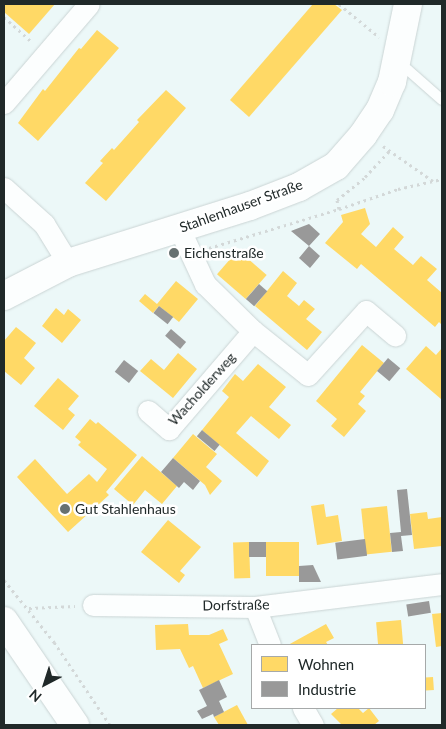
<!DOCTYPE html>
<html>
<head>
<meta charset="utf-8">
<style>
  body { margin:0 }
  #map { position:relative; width:446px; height:729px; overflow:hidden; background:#ecf8f8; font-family:Lato,sans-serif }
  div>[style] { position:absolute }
  .homes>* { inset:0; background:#ffd966; transform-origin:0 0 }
  .industry>* { inset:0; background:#999; transform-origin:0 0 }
  .path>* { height:3px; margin-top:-1.5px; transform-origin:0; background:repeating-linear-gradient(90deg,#d3d8d8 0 2.5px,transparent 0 6.5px) }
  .roads { filter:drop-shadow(0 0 1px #cad4d4) drop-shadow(0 0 1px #cad4d4) }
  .lane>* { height:10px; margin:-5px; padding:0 5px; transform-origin:5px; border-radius:5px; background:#fcfefe }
  .street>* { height:21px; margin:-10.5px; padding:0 10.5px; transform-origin:10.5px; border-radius:10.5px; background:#fcfefe }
  .secondary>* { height:28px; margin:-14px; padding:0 14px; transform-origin:14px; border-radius:14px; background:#fcfefe }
  .dots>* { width:14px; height:14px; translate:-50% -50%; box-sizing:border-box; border:2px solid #fff; border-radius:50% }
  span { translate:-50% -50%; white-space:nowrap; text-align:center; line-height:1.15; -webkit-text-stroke:5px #fff; paint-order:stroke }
  .street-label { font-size:14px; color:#202929 }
  .poi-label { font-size:14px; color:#202929 }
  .left { translate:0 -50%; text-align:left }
  .frame { position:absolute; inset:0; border:5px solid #202929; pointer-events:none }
  .legend { position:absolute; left:251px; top:644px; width:175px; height:65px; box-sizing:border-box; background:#fff; border:1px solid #a6a9a9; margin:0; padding:6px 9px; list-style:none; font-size:15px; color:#202929 }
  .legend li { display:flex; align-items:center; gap:10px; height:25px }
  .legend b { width:25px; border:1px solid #a6a9a9 }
  .north { position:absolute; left:20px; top:659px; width:50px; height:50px; -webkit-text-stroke:4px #fff; paint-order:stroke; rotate:220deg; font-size:14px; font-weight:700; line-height:20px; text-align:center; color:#202929 }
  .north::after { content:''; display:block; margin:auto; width:18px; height:22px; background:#202929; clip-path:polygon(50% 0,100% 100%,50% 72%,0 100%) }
</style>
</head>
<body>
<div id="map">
  <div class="homes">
    <i style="clip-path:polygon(4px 4px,55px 4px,29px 34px,4px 12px)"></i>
    <i style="clip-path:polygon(313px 4px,334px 4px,342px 10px,249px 117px,230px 100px)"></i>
    <i style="clip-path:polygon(97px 30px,119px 48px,38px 141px,18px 123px,43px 89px,45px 91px,79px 48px,81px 49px)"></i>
    <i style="clip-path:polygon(166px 90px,186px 108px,106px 201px,85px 183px,103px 163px,100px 161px,112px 148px,114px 150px,139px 122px,137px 120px)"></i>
    <i style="clip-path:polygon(365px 208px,370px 224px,361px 234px,376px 247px,393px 227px,404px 237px,394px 249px,413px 265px,421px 256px,437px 269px,427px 280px,442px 293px,442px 325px,439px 322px,435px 327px,361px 264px,357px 269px,325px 243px,343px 222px,341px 215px)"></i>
    <i style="left:238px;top:250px;width:38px;height:32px;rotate:41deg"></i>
    <i style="clip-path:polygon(283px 271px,297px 283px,287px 296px,299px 306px,304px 300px,315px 309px,306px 319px,322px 332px,307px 350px,255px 306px)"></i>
    <i style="clip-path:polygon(176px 281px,198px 299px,179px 322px,159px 306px,153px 313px,139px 301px,145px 294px,157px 304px)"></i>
    <i style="clip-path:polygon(56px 308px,64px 315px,68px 309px,81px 320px,62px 343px,42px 326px)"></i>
    <i style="clip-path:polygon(16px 327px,36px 343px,24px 358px,35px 368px,21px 385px,4px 371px,4px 341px)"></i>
    <i style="clip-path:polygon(362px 345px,384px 363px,360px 392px,365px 396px,358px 404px,366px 411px,344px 437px,331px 426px,337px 419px,316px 401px)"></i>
    <i style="clip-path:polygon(426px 346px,436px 355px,442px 348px,441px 399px,406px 369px)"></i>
    <i style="clip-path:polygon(178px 353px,197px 369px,173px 398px,140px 371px,151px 359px,164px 370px)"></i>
    <i style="clip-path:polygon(258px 364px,286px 387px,269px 407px,291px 425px,279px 439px,251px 416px,236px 433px,269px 461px,257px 477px,202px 430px,229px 397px,222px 391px,235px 374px,243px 381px)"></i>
    <i style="clip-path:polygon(58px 378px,79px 396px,68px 409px,75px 415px,63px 430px,34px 406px)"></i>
    <i style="clip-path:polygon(90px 419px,96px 424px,98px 422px,137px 455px,106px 492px,109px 495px,68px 532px,17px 477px,35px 459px,67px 494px,89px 474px,97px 482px,107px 469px,78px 445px,81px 442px,75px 437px)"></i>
    <i style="clip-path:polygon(193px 434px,217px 454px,206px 467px,222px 481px,210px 495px,205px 485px,173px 458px)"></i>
    <i style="clip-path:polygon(142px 456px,177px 486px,162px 504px,145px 490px,133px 505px,114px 489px)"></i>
    <i style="clip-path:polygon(324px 504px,326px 517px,338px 515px,342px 541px,317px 545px,311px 506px)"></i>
    <i style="left:387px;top:506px;width:46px;height:26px;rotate:84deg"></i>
    <i style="clip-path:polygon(427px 512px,428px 519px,442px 517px,442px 546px,414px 549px,410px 514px)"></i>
    <i style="clip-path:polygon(168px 520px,201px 547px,180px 571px,185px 575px,179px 583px,141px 552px)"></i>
    <i style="left:249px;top:542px;width:36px;height:16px;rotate:88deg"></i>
    <i style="left:266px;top:542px;width:33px;height:34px"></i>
    <i style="clip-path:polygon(442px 613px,442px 646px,436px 647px,432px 614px)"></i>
    <i style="left:401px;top:620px;width:25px;height:25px;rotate:85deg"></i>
    <i style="clip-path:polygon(188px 624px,189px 635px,209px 635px,223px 629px,228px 640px,219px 644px,233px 674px,203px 688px,193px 666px,189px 668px,180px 649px,156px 650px,155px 625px)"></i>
    <i style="clip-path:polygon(326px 624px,334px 638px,326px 642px,328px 645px,288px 645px)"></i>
    <i style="left:433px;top:677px;width:13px;height:8px;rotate:86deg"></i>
    <i style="clip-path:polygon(237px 705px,248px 725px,219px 725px,214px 717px)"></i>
    <i style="clip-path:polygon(338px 708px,358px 708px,363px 713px,369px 708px,379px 721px,374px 725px,342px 725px,331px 714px)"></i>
  </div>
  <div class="industry">
    <i style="clip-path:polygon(309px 224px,320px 234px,309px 246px,320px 256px,310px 268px,299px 258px,309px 246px,291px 231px)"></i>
    <i style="left:259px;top:284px;width:11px;height:20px;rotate:41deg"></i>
    <i style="left:159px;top:306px;width:18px;height:9px;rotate:38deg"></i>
    <i style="left:171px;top:329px;width:20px;height:9px;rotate:41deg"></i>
    <i style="left:388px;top:358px;width:16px;height:17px;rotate:40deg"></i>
    <i style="left:124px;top:360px;width:18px;height:15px;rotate:38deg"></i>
    <i style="left:202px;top:430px;width:23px;height:8px;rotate:40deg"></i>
    <i style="clip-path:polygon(173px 458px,200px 481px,193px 490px,184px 482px,179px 488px,161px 472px)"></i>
    <i style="clip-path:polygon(407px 489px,412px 535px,401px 536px,403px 551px,392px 552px,390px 533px,401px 532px,397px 490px)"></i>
    <i style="left:365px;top:539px;width:17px;height:30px;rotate:83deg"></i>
    <i style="left:249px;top:542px;width:17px;height:15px"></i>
    <i style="clip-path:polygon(313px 565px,321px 582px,299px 582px,299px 566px)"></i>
    <i style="left:429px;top:601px;width:12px;height:23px;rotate:81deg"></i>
    <i style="clip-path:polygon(219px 680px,227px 697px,219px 701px,224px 712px,214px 717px,213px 714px,202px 719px,197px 711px,207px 706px,199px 690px)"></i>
  </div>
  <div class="path">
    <i style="left:339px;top:4px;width:52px;rotate:39.5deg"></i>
    <i style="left:4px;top:17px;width:38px;rotate:42deg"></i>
    <i style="left:383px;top:146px;width:61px;rotate:35deg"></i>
    <i style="left:339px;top:209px;width:62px;rotate:-18.7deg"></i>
    <i style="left:398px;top:189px;width:45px;rotate:-12.8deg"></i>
    <i style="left:209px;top:248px;width:136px;rotate:-16.7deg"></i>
    <i style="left:339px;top:209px;width:9px;rotate:-103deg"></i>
    <i style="left:337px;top:200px;width:36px;rotate:-39deg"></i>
    <i style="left:365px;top:177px;width:37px;rotate:-47deg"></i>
    <i style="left:4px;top:580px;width:80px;rotate:51.1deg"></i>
    <i style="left:54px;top:642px;width:100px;rotate:56deg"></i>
    <i style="left:29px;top:608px;width:46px;rotate:-2.5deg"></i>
  </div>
  <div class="roads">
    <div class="lane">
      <i style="left:396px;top:67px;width:12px;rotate:14deg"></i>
      <i style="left:408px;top:70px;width:45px;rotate:41.4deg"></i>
    </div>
    <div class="street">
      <i style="left:4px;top:103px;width:130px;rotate:-49.4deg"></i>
      <i style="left:4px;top:188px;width:54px;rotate:42deg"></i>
      <i style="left:44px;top:224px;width:46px;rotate:58.4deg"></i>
      <i style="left:179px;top:228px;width:62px;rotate:65.1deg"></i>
      <i style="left:205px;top:284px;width:67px;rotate:44.4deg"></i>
      <i style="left:253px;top:331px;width:70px;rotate:38.7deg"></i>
      <i style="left:308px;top:375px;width:86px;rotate:-47.8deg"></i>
      <i style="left:366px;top:311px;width:38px;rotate:40deg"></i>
      <i style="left:148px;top:411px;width:28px;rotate:41deg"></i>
      <i style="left:169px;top:429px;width:129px;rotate:-49.4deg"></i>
      <i style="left:93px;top:605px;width:162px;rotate:0.7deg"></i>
      <i style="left:255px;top:607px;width:188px;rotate:-7deg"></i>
      <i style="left:255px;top:607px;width:41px;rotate:68.5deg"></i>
      <i style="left:303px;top:708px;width:20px;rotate:60deg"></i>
    </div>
    <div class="secondary">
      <i style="left:4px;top:296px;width:72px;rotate:-27.3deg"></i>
      <i style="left:68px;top:263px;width:191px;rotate:-17.4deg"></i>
      <i style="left:250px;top:206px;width:53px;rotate:-21.2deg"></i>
      <i style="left:299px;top:187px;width:43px;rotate:-29.6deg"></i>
      <i style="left:336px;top:166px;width:41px;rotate:-48.9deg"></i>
      <i style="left:363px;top:135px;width:30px;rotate:-56deg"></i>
      <i style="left:380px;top:110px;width:30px;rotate:-67deg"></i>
      <i style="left:392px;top:82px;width:80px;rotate:-78.4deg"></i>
      <i style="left:4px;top:621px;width:126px;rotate:55.7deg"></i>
    </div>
  </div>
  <div class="dots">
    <i style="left:174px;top:253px;background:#677171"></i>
    <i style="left:65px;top:509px;background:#677171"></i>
  </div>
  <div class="street-label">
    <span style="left:241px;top:206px;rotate:-20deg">Stahlenhauser Straße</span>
    <span style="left:202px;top:389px;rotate:-48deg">Wacholderweg</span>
    <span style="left:236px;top:605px;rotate:-1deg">Dorfstraße</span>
  </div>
  <div class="poi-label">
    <span class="left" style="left:184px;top:253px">Eichenstraße</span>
    <span class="left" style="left:75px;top:509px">Gut Stahlenhaus</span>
  </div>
  <div class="frame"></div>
  <ul class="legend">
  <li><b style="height:14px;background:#ffd966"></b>Wohnen</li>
  <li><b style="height:14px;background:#999"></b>Industrie</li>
  </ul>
  <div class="north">N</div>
</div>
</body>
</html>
